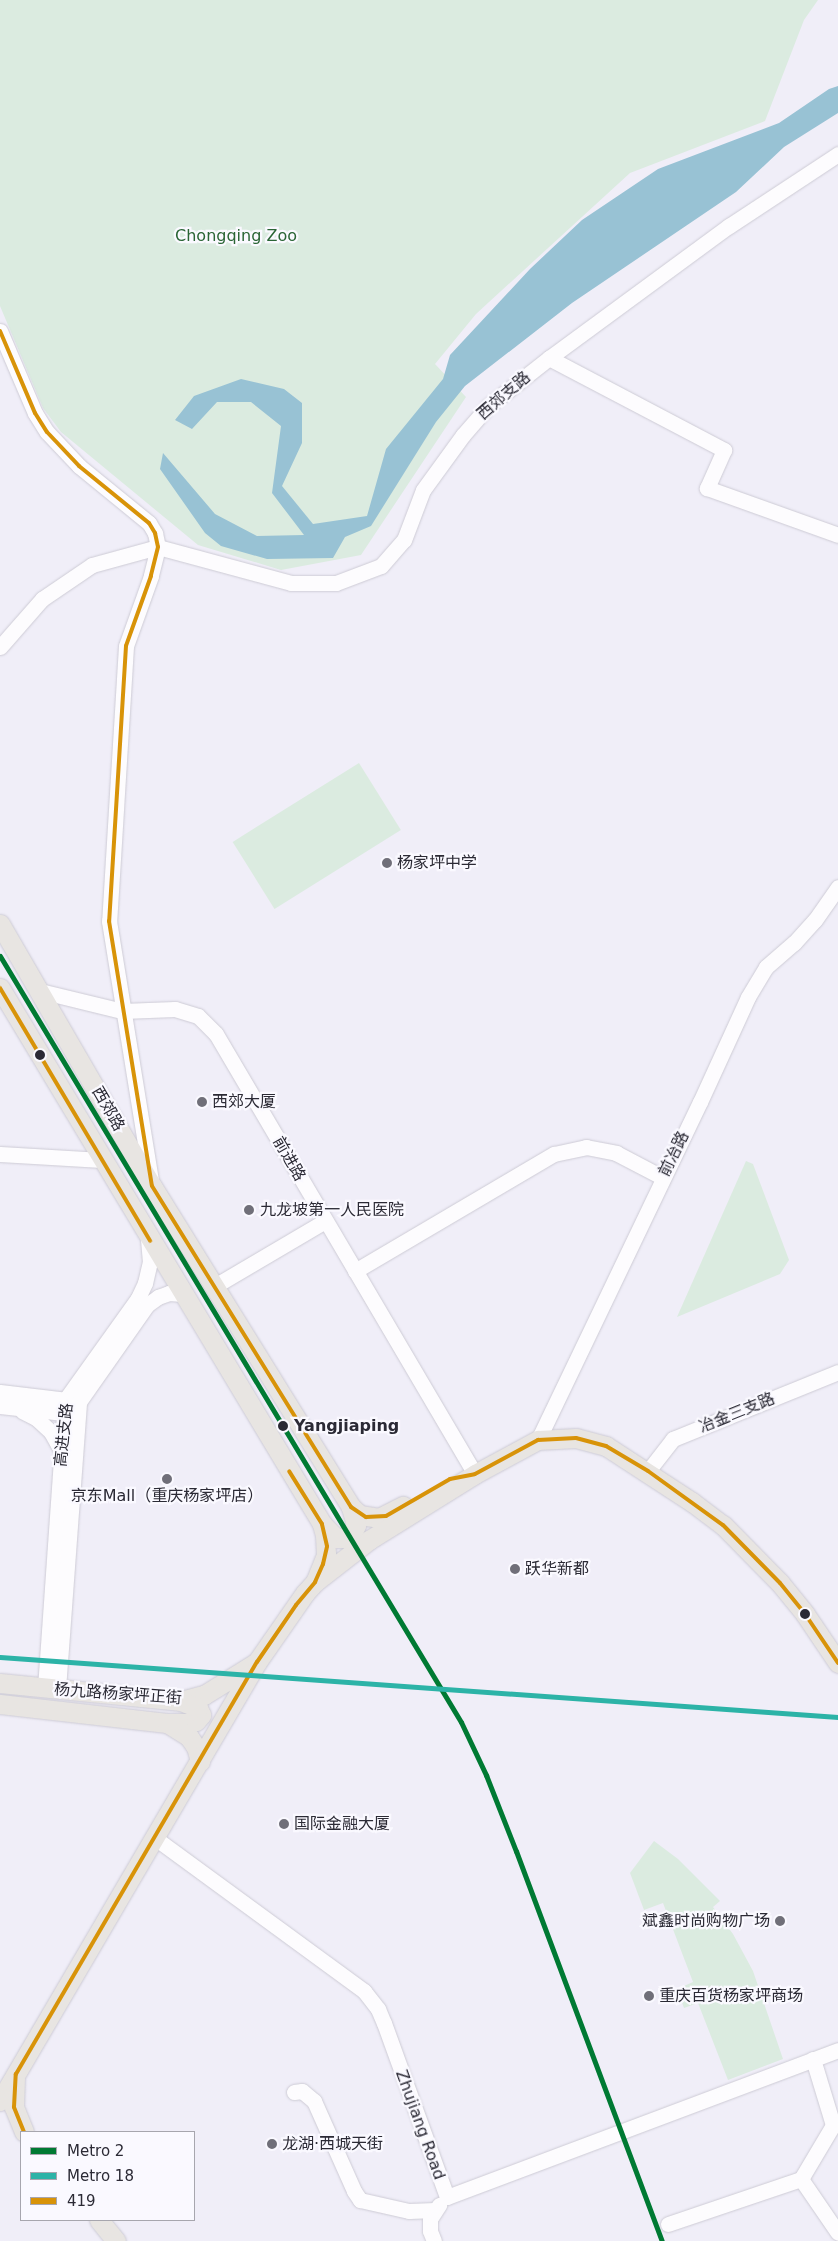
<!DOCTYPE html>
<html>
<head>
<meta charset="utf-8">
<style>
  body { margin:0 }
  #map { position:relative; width:838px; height:2241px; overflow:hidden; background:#f0eef8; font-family:"DejaVu Sans","Noto Sans SC",sans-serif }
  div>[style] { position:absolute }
  .green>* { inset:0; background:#dbebe0; transform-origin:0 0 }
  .water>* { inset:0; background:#98c2d4 }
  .roads { filter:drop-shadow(0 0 1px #cdcbd5) drop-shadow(0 0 1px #cdcbd5) }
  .minor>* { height:15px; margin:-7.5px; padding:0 7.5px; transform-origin:7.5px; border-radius:7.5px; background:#fdfcfe }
  .major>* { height:19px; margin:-9.5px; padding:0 9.5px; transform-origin:9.5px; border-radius:9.5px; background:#e8e5e2 }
  .bus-1>* { height:4px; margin:-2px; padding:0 2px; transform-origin:2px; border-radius:2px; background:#d89308 }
  .metro-1>* { height:5px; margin:-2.5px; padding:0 2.5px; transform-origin:2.5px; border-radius:2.5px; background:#007a33 }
  .metro-2>* { height:5px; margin:-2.5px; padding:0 2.5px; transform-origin:2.5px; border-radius:2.5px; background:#2cb3a7 }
  .dots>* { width:14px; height:14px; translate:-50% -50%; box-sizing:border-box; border:2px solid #faf9ff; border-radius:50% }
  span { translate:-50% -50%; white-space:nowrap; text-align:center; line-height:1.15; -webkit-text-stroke:4.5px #faf9ff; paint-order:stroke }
  .park-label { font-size:16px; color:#2a6535 }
  .street-label { font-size:16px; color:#2b2a35 }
  .poi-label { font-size:16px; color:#2b2a35 }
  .left { translate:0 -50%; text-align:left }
  .right { translate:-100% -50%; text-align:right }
  .stop-label { font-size:16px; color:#2b2a35; font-weight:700 }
  .legend { position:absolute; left:20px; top:2131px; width:175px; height:90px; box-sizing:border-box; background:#faf9ff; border:1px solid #a7a6ae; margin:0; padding:6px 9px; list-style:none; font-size:15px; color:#2b2a35 }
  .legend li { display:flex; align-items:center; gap:10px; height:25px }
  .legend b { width:25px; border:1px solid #a7a6ae }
</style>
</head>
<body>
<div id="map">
  <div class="green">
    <i style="clip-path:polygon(0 0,818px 0,804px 20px,765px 121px,630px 173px,476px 314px,435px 364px,466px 397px,361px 555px,281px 570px,198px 545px,61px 432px,43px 408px,0 306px)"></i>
    <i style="left:359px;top:763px;width:79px;height:149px;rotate:58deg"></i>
    <i style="clip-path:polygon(746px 1161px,753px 1164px,789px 1260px,780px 1274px,677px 1317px)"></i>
    <i style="clip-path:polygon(654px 1841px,678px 1859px,720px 1901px,713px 1907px,733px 1934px,753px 1971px,783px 2059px,728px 2080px,698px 2003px,684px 2008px,677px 1989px,693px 1982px,663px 1903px,644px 1910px,630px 1873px)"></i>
  </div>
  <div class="water">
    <i style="clip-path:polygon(838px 86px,838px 113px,784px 147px,736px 192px,572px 303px,465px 386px,436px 422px,371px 526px,345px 537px,333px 558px,267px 559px,221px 546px,205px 533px,160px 469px,163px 453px,215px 514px,257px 536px,304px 535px,272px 493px,281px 426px,251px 402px,217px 402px,192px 429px,175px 420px,194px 396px,241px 379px,284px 389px,302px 403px,302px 443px,282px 486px,313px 524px,367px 516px,386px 449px,443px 379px,450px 355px,530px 269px,582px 220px,658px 169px,779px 123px,829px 89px)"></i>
  </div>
  <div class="roads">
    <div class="minor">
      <i style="left:0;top:331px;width:89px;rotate:66.9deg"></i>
      <i style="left:35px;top:413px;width:22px;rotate:58deg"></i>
      <i style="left:47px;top:432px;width:47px;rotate:46.7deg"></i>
      <i style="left:79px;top:466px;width:90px;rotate:39.2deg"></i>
      <i style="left:149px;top:523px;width:12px;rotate:59deg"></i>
      <i style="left:155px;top:533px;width:14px;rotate:78deg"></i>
      <i style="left:158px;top:547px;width:30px;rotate:104deg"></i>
      <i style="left:151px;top:576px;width:74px;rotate:109.7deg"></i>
      <i style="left:126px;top:646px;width:276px;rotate:93.5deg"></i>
      <i style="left:109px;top:921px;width:262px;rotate:80.8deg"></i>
      <i style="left:549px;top:358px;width:198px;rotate:27.7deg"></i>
      <i style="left:724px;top:450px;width:42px;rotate:114.1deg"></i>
      <i style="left:707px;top:488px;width:139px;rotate:19.7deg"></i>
      <i style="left:0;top:647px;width:64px;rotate:-48.8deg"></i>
      <i style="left:42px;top:599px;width:60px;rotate:-34.2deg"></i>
      <i style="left:92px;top:565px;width:68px;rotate:-15.3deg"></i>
      <i style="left:158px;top:547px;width:138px;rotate:15.1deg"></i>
      <i style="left:291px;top:583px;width:45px"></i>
      <i style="left:336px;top:583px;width:48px;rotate:-20.7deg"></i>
      <i style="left:381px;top:566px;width:35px;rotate:-49deg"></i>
      <i style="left:404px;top:540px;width:53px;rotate:-69.2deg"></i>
      <i style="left:423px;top:490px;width:68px;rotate:-54deg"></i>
      <i style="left:463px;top:435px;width:38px;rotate:-49deg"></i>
      <i style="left:488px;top:406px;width:78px;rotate:-38.2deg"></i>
      <i style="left:549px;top:358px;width:223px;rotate:-36.3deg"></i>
      <i style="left:729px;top:226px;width:131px;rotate:-33.4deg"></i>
      <i style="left:40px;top:991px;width:84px;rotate:13.7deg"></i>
      <i style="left:122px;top:1011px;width:53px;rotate:-2.2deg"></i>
      <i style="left:175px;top:1009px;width:24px;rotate:17deg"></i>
      <i style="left:198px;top:1016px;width:25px;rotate:45deg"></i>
      <i style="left:216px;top:1034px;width:511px;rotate:59.52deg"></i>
      <i style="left:0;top:1154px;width:102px;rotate:3.4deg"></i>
      <i style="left:355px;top:1271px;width:231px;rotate:-30.5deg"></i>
      <i style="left:554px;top:1154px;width:33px;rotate:-12deg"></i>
      <i style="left:586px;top:1147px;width:31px;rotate:11deg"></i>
      <i style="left:616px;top:1153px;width:52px;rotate:27.6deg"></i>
      <i style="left:213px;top:1287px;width:130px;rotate:-30.5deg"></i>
      <i style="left:0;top:1392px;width:76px;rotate:6.8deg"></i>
      <i style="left:0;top:1406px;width:73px;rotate:6.3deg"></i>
      <i style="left:22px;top:1411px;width:16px;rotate:27deg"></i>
      <i style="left:36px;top:1418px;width:21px;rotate:43deg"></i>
      <i style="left:51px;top:1432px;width:21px;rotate:61deg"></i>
      <i style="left:538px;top:1440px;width:375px;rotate:-64.4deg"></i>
      <i style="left:700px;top:1102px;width:115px;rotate:-65.4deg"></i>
      <i style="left:748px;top:997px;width:35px;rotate:-59deg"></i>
      <i style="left:766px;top:967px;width:37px;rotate:-41deg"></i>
      <i style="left:794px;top:943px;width:31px;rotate:-48deg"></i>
      <i style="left:815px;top:920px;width:40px;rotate:-55.1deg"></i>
      <i style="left:648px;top:1471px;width:41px;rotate:-52deg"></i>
      <i style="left:673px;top:1439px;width:178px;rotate:-22.1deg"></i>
      <i style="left:45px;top:1688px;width:289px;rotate:-86deg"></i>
      <i style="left:65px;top:1400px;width:125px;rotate:-54.4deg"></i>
      <i style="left:138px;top:1298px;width:17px;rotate:-65deg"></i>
      <i style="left:145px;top:1283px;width:22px;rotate:-77deg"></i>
      <i style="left:150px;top:1262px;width:25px;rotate:-95deg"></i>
      <i style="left:58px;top:1689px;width:288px;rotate:-85.8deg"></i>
      <i style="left:79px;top:1402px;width:118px;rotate:-55deg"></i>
      <i style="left:147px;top:1305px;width:14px;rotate:-36deg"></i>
      <i style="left:158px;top:1297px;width:12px;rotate:-20deg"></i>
      <i style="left:169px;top:1293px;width:13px;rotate:4deg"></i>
      <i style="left:155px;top:1838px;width:259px;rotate:36.2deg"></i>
      <i style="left:364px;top:1991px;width:23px;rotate:52deg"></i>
      <i style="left:378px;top:2009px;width:15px;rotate:67deg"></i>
      <i style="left:384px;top:2023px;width:185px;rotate:70.1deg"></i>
      <i style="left:447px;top:2197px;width:418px;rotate:-20.6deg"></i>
      <i style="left:294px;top:2092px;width:8px;rotate:-7deg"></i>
      <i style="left:302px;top:2091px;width:16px;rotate:40deg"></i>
      <i style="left:314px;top:2101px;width:98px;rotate:66deg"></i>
      <i style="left:354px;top:2191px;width:11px;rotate:56deg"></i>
      <i style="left:360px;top:2200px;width:50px;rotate:12.7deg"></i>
      <i style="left:409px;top:2211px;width:26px;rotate:-2deg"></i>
      <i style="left:801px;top:2179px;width:65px;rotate:55.6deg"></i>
      <i style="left:668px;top:2224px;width:140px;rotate:-18.7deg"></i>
      <i style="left:801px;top:2179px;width:63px;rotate:-59.3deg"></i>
      <i style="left:833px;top:2125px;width:69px;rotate:-106.9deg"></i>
      <i style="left:434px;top:2241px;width:11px;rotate:-112deg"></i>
      <i style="left:430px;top:2231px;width:12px;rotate:-90deg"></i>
      <i style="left:430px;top:2219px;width:17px;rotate:-57deg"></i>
    </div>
    <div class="major">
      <i style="left:0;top:924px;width:303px;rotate:59.9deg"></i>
      <i style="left:152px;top:1186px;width:378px;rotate:58.2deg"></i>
      <i style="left:351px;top:1507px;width:12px;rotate:42deg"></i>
      <i style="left:360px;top:1515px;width:19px;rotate:9deg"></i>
      <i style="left:379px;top:1518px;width:27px;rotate:-27deg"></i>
      <i style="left:0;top:988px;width:625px;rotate:59deg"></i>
      <i style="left:322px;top:1524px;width:11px;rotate:75deg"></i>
      <i style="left:325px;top:1535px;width:20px;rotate:87deg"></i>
      <i style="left:326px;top:1555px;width:27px;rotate:112deg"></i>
      <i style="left:322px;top:1524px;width:20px;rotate:45deg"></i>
      <i style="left:336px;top:1538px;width:9px"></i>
      <i style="left:345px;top:1538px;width:8px;rotate:-30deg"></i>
      <i style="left:352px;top:1534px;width:10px;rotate:-66deg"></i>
      <i style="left:356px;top:1525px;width:19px;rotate:-106deg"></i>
      <i style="left:0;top:1683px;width:182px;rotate:5.7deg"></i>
      <i style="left:181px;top:1701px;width:24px;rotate:-15deg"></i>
      <i style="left:204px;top:1695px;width:59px;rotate:-31.8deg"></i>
      <i style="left:0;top:1704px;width:168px;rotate:6.5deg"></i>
      <i style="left:167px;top:1723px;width:26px;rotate:32deg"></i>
      <i style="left:189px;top:1737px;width:12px;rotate:55deg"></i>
      <i style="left:196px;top:1747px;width:15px;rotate:74deg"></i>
      <i style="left:167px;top:1723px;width:21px"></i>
      <i style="left:188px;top:1723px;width:8px;rotate:-14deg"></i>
      <i style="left:196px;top:1721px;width:8px;rotate:-50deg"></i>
      <i style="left:201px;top:1715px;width:8px;rotate:-113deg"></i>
      <i style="left:198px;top:1708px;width:18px;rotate:-158deg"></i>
      <i style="left:15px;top:2078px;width:29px;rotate:92deg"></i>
      <i style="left:14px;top:2107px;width:27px;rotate:68deg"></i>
      <i style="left:0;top:2101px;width:509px;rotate:-59.65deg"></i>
      <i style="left:257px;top:1662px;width:84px;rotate:-55.2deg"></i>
      <i style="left:305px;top:1593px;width:15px;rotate:-48deg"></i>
      <i style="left:315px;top:1582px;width:68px;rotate:-37.9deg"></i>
      <i style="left:369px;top:1540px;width:125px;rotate:-31.9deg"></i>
      <i style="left:475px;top:1474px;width:72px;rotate:-28.4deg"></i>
      <i style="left:538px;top:1440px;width:38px;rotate:-3deg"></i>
      <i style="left:576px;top:1438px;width:31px;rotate:15deg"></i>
      <i style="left:606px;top:1446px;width:103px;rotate:33.1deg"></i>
      <i style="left:692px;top:1502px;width:39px;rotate:37deg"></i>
      <i style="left:723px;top:1525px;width:81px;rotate:45.5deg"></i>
      <i style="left:780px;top:1583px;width:40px;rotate:51deg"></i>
      <i style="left:805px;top:1614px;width:59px;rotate:56deg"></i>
      <i style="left:99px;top:2220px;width:27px;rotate:51deg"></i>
    </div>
  </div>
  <div class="bus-1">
    <i style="left:0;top:331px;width:89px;rotate:66.9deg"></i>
    <i style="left:35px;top:413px;width:22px;rotate:58deg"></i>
    <i style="left:47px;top:432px;width:47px;rotate:46.7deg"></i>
    <i style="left:79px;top:466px;width:90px;rotate:39.2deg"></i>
    <i style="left:149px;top:523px;width:12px;rotate:59deg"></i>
    <i style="left:155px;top:533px;width:14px;rotate:78deg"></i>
    <i style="left:158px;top:547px;width:30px;rotate:104deg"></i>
    <i style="left:151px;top:576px;width:74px;rotate:109.7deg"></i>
    <i style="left:126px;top:646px;width:276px;rotate:93.5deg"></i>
    <i style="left:109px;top:921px;width:268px;rotate:80.8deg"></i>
    <i style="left:152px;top:1186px;width:378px;rotate:58.2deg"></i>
    <i style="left:351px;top:1507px;width:18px;rotate:34deg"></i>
    <i style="left:366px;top:1517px;width:20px;rotate:-3deg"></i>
    <i style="left:386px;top:1516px;width:74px;rotate:-30deg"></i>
    <i style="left:450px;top:1479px;width:25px;rotate:-11deg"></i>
    <i style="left:475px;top:1474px;width:72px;rotate:-28.4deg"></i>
    <i style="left:538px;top:1440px;width:38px;rotate:-3deg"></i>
    <i style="left:576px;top:1438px;width:31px;rotate:15deg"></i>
    <i style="left:606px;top:1446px;width:49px;rotate:30.8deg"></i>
    <i style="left:648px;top:1471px;width:92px;rotate:35.8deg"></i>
    <i style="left:723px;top:1525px;width:81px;rotate:45.5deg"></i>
    <i style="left:780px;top:1583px;width:40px;rotate:51deg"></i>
    <i style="left:805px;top:1614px;width:59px;rotate:56deg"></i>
    <i style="left:0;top:988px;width:294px;rotate:59.3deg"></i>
    <i style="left:24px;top:2132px;width:27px;rotate:-112deg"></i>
    <i style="left:14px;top:2107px;width:33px;rotate:-87deg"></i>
    <i style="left:16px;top:2074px;width:477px;rotate:-59.7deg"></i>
    <i style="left:257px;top:1662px;width:69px;rotate:-55.6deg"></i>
    <i style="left:296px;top:1605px;width:30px;rotate:-50deg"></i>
    <i style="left:315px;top:1582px;width:20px;rotate:-66deg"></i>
    <i style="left:323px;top:1564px;width:18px;rotate:-77deg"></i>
    <i style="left:327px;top:1546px;width:23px;rotate:-103deg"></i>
    <i style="left:322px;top:1524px;width:62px;rotate:-121.9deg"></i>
  </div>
  <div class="metro-1">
    <i style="left:0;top:956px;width:894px;rotate:58.96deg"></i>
    <i style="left:461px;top:1722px;width:59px;rotate:64.7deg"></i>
    <i style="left:486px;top:1775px;width:82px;rotate:68.5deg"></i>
    <i style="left:516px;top:1851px;width:416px;rotate:69.5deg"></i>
  </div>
  <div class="metro-2">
    <i style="left:0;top:1657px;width:840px;rotate:4.1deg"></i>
  </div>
  <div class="dots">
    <i style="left:387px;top:863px;background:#706f79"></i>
    <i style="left:40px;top:1055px;background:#2b2a35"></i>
    <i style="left:202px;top:1102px;background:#706f79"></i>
    <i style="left:249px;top:1210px;background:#706f79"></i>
    <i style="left:283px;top:1426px;background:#2b2a35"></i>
    <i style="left:167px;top:1479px;background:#706f79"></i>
    <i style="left:515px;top:1569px;background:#706f79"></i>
    <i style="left:805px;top:1614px;background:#2b2a35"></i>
    <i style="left:284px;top:1824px;background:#706f79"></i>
    <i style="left:780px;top:1921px;background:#706f79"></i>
    <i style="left:649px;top:1996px;background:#706f79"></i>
    <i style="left:272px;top:2144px;background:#706f79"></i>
  </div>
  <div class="park-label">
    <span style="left:236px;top:236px">Chongqing Zoo</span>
  </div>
  <div class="street-label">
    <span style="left:504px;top:396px;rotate:-41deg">西郊支路</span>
    <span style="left:108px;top:1109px;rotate:60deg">西郊路</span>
    <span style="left:674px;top:1154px;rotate:-64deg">前冶路</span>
    <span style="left:289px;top:1159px;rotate:60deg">前进路</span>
    <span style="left:737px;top:1413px;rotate:-22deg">冶金三支路</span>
    <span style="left:64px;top:1435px;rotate:-84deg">高进支路</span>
    <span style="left:118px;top:1694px;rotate:4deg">杨九路杨家坪正街</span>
    <span style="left:420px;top:2125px;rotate:70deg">Zhujiang Road</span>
  </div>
  <div class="poi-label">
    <span class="left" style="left:397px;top:863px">杨家坪中学</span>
    <span class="left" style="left:212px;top:1102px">西郊大厦</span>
    <span class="left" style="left:260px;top:1210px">九龙坡第一人民医院</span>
    <span style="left:167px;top:1496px">京东Mall（重庆杨家坪店）</span>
    <span class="left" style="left:525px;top:1569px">跃华新都</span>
    <span class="left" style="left:294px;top:1824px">国际金融大厦</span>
    <span class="right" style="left:770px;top:1921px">斌鑫时尚购物广场</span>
    <span class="left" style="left:659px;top:1996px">重庆百货杨家坪商场</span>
    <span class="left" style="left:282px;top:2144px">龙湖·西城天街</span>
  </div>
  <div class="stop-label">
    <span class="left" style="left:294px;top:1426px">Yangjiaping</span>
  </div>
  <ul class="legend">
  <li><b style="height:6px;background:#007a33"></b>Metro 2</li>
  <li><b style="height:6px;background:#2cb3a7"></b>Metro 18</li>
  <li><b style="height:6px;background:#d89308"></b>419</li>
  </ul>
</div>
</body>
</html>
